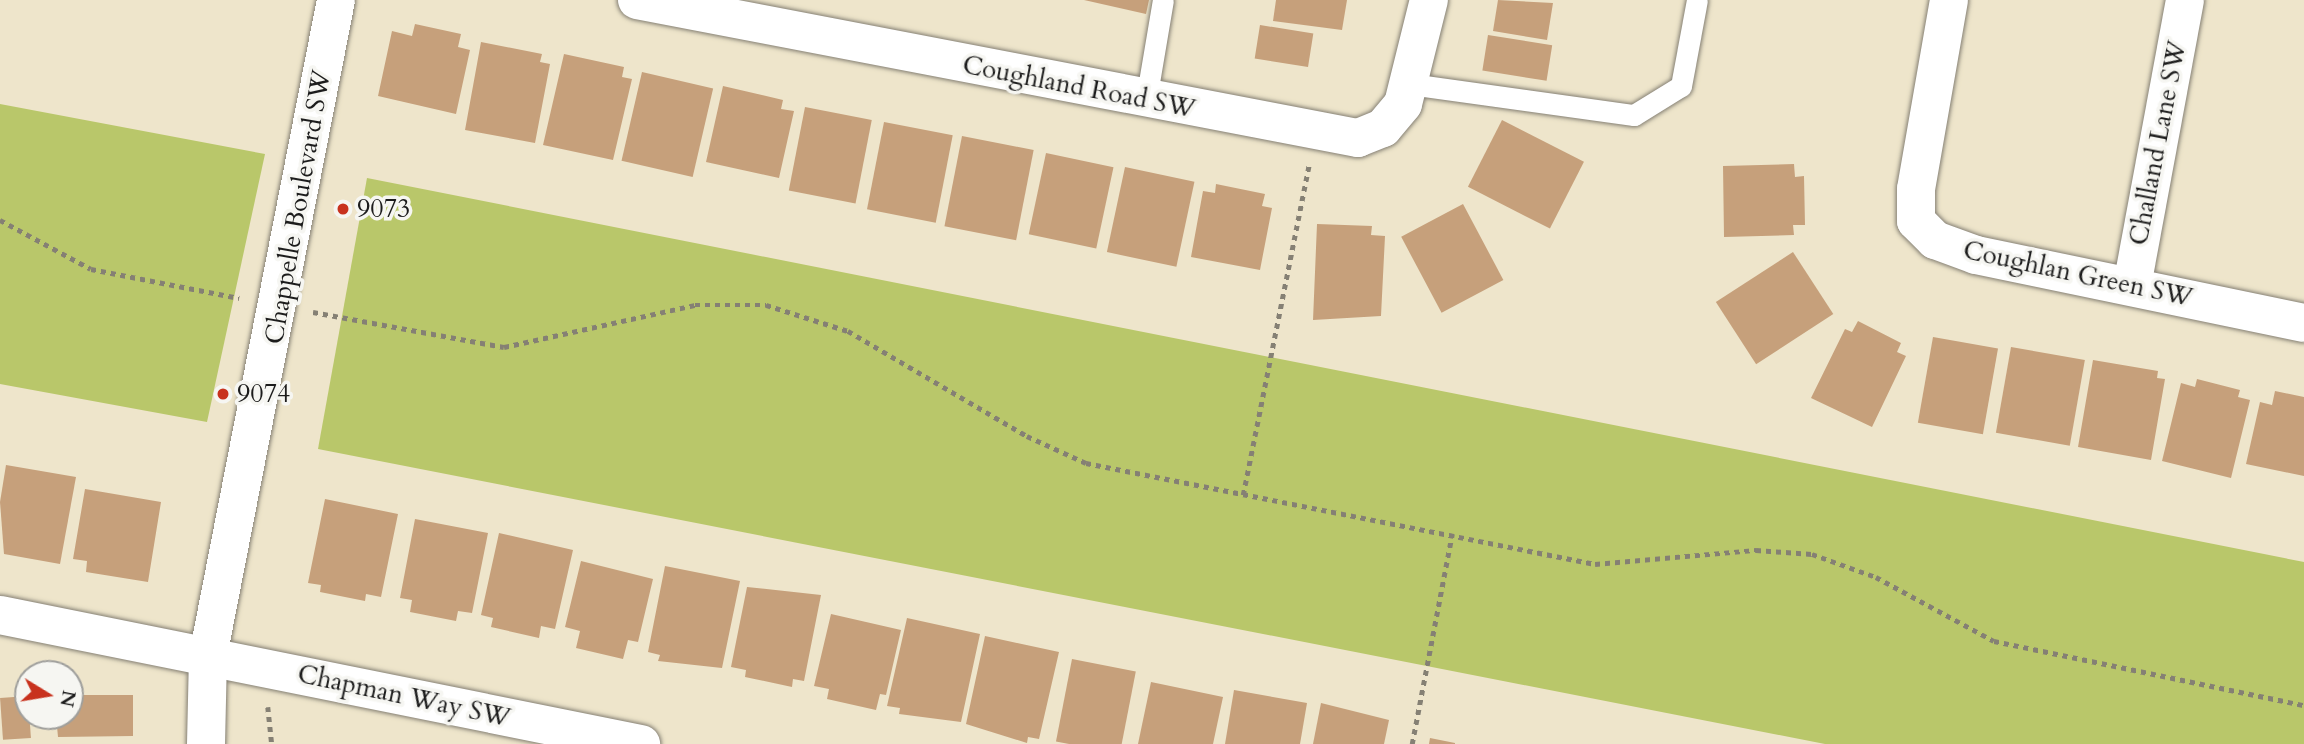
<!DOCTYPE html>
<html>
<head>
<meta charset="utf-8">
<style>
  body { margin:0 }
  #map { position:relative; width:2304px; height:744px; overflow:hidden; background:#eee5cb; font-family:Cardo,serif }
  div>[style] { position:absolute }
  .green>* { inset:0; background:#b9c76a }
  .building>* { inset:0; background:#c6a07b; transform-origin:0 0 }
  .path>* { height:4.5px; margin-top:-2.25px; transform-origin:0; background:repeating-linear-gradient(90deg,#858074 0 5px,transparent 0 10px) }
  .roads { filter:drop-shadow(0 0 2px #858074) drop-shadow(0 0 2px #858074) }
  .service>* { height:21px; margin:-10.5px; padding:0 10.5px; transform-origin:10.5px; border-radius:10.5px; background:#fff }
  .minor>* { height:38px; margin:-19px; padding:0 19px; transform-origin:19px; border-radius:19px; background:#fff }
  .tertiary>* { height:38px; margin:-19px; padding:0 19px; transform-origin:19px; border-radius:19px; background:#fff }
  .dots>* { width:19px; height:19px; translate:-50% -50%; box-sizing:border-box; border:4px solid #f6f6f2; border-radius:50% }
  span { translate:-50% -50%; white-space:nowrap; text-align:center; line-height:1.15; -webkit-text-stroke:7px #f6f6f2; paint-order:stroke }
  .street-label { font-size:26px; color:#1c1c1c }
  .poi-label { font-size:26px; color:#1c1c1c }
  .left { translate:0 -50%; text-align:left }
  .north { position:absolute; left:14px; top:660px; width:70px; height:70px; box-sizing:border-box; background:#f6f6f2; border:2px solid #9f9f9c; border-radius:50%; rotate:101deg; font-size:19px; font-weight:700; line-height:28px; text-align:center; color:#1c1c1c }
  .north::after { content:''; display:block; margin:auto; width:24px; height:32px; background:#c8321e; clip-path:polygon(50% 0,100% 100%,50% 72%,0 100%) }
</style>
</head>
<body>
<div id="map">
  <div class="green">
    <i style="clip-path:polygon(0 104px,265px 154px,207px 422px,0 384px)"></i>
    <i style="clip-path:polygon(367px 178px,2304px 562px,2304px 744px,1825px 744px,318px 449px)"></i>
  </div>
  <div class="building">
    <i style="clip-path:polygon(1084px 0,1149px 0,1146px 14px)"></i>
    <i style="clip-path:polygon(1276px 0,1347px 0,1342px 30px,1273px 21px)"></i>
    <i style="clip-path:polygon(1498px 0,1553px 3px,1547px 40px,1493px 31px)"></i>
    <i style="clip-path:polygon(415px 24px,461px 34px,458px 47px,470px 50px,456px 114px,378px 96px,392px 31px,412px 36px)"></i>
    <i style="left:1260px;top:25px;width:54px;height:34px;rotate:9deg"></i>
    <i style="left:1488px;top:35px;width:65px;height:36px;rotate:9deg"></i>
    <i style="clip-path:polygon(481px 42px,542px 54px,540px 62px,550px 64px,535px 143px,465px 130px)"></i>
    <i style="clip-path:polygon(564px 54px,624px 67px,622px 77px,632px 79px,613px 160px,543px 145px)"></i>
    <i style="left:642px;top:72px;width:73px;height:91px;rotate:13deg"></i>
    <i style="clip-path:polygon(723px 86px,783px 100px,781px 109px,794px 111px,779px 178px,706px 162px)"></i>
    <i style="left:805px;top:107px;width:68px;height:85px;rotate:11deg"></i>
    <i style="left:1502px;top:120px;width:92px;height:75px;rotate:27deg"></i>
    <i style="left:884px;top:122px;width:70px;height:89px;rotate:11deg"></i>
    <i style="left:962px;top:136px;width:73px;height:92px;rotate:11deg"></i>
    <i style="left:1046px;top:153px;width:69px;height:83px;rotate:12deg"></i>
    <i style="clip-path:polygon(1794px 164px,1795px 177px,1804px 176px,1805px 225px,1793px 225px,1794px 235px,1724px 237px,1723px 166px)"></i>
    <i style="left:1125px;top:167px;width:71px;height:87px;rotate:12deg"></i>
    <i style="clip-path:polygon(1216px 184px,1265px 194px,1262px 206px,1272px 208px,1260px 270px,1191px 257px,1203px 191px,1215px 193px)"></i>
    <i style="left:1463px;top:204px;width:86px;height:70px;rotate:62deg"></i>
    <i style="clip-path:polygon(1317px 224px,1372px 226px,1371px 235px,1385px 236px,1381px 316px,1313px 320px)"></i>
    <i style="left:1793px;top:252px;width:74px;height:92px;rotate:57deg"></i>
    <i style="clip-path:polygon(1858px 321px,1901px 343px,1897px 352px,1906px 356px,1872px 427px,1811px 398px,1845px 329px,1852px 332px)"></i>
    <i style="left:1933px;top:337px;width:66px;height:87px;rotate:10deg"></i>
    <i style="left:2011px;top:347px;width:75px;height:87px;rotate:10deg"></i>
    <i style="clip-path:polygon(2093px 360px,2158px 371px,2157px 378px,2165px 379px,2151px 460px,2078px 447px)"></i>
    <i style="clip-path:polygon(2197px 379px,2240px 390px,2238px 397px,2250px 400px,2231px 478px,2162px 461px,2181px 383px,2195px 387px)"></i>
    <i style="clip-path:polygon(2275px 391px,2304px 397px,2304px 476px,2246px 464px,2260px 402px,2272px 405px)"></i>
    <i style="clip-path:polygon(6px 465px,76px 477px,60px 564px,4px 554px,0 502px)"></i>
    <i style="clip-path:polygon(85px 489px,161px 502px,148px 582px,86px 572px,87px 561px,73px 559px)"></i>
    <i style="clip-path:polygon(325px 499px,398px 514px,381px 597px,366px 594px,365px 601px,320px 592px,321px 585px,308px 583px)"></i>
    <i style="clip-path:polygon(415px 519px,488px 533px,472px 613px,458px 611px,456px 621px,410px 612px,412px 600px,400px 598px)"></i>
    <i style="clip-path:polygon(499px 533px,573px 550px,555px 629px,541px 626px,539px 638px,491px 627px,493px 618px,481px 615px)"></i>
    <i style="clip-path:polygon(581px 561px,653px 579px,638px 642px,628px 640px,623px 659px,576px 648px,580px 631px,565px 627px)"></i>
    <i style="clip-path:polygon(665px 566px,740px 581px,722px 668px,658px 661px,660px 655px,648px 652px)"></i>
    <i style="clip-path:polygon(747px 587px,821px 595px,804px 681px,793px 679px,792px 687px,745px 677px,746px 670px,731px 667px)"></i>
    <i style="clip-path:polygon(831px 614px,901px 630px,886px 695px,880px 694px,876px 710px,827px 699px,829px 689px,814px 686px)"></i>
    <i style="clip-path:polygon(907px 618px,980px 634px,961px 722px,899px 714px,900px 708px,887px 706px)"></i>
    <i style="clip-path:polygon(985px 636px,1059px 652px,1039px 739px,1028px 737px,1027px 743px,966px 724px)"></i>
    <i style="left:1072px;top:659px;width:65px;height:84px;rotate:11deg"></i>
    <i style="clip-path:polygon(1151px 682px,1223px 697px,1213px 744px,1138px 744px)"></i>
    <i style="clip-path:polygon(1234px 690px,1307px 703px,1300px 744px,1225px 744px)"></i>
    <i style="clip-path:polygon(70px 695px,133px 695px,133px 736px,58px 737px,56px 716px,70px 716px)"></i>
    <i style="left:28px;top:696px;width:42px;height:28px;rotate:86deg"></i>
    <i style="clip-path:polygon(1321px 703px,1389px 720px,1384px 744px,1313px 744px)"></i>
    <i style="clip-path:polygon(1430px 738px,1455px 743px,1455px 744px,1429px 744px)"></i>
  </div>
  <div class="path">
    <i style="left:0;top:220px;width:103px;rotate:28.3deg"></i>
    <i style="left:91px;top:269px;width:151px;rotate:11.1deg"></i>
    <i style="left:313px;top:312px;width:194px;rotate:10.4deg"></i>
    <i style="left:504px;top:347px;width:196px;rotate:-12.4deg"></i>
    <i style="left:695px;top:305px;width:71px"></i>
    <i style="left:766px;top:305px;width:86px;rotate:17.6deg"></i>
    <i style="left:848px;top:331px;width:208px;rotate:30.4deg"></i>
    <i style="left:1027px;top:436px;width:65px;rotate:24.6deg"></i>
    <i style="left:1086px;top:463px;width:519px;rotate:11.22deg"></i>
    <i style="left:1595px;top:564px;width:162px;rotate:-5deg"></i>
    <i style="left:1756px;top:550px;width:56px;rotate:4.1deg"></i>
    <i style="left:1812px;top:554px;width:68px;rotate:19.8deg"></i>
    <i style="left:1876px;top:577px;width:134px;rotate:28.5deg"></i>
    <i style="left:1994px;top:641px;width:317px;rotate:11.7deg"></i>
    <i style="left:1243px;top:495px;width:336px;rotate:-78.7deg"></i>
    <i style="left:268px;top:707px;width:37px;rotate:84deg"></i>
    <i style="left:1412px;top:744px;width:214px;rotate:-79.2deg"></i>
  </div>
  <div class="roads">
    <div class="service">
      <i style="left:1410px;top:84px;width:226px;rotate:7.9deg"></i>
      <i style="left:1634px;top:115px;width:55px;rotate:-31.7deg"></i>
      <i style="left:1681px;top:86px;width:87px;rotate:-79.5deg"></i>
      <i style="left:1146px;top:100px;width:101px;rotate:-80.4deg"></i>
    </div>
    <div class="minor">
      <i style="left:637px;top:0;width:734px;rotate:10.84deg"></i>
      <i style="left:1358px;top:138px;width:27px;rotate:-22deg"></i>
      <i style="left:1383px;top:128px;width:31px;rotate:-50deg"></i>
      <i style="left:1403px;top:104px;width:107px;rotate:-76deg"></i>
      <i style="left:1949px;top:0;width:192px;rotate:99.9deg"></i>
      <i style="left:1916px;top:189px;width:32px;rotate:90deg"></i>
      <i style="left:1916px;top:221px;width:27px;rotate:45deg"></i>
      <i style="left:1935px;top:240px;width:44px;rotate:20.1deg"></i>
      <i style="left:1976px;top:255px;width:335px;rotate:11.7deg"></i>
      <i style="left:2132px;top:286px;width:291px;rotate:-79.5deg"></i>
      <i style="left:0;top:615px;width:654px;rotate:11.38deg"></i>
    </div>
    <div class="tertiary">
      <i style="left:206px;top:744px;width:88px;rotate:-88.7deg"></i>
      <i style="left:208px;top:656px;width:668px;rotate:-78.96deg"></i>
    </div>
  </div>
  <div class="dots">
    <i style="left:343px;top:209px;background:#c8321e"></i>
    <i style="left:223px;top:394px;background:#c8321e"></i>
  </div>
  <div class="street-label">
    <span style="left:1079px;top:87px;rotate:11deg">Coughland Road SW</span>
    <span style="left:2158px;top:143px;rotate:-79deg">Challand Lane SW</span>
    <span style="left:298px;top:207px;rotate:-80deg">Chappelle Boulevard SW</span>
    <span style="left:2078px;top:274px;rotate:12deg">Coughlan Green SW</span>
    <span style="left:404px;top:696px;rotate:12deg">Chapman Way SW</span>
  </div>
  <div class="poi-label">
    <span class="left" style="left:357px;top:209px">9073</span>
    <span class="left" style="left:237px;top:394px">9074</span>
  </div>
  <div class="north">N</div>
</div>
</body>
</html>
